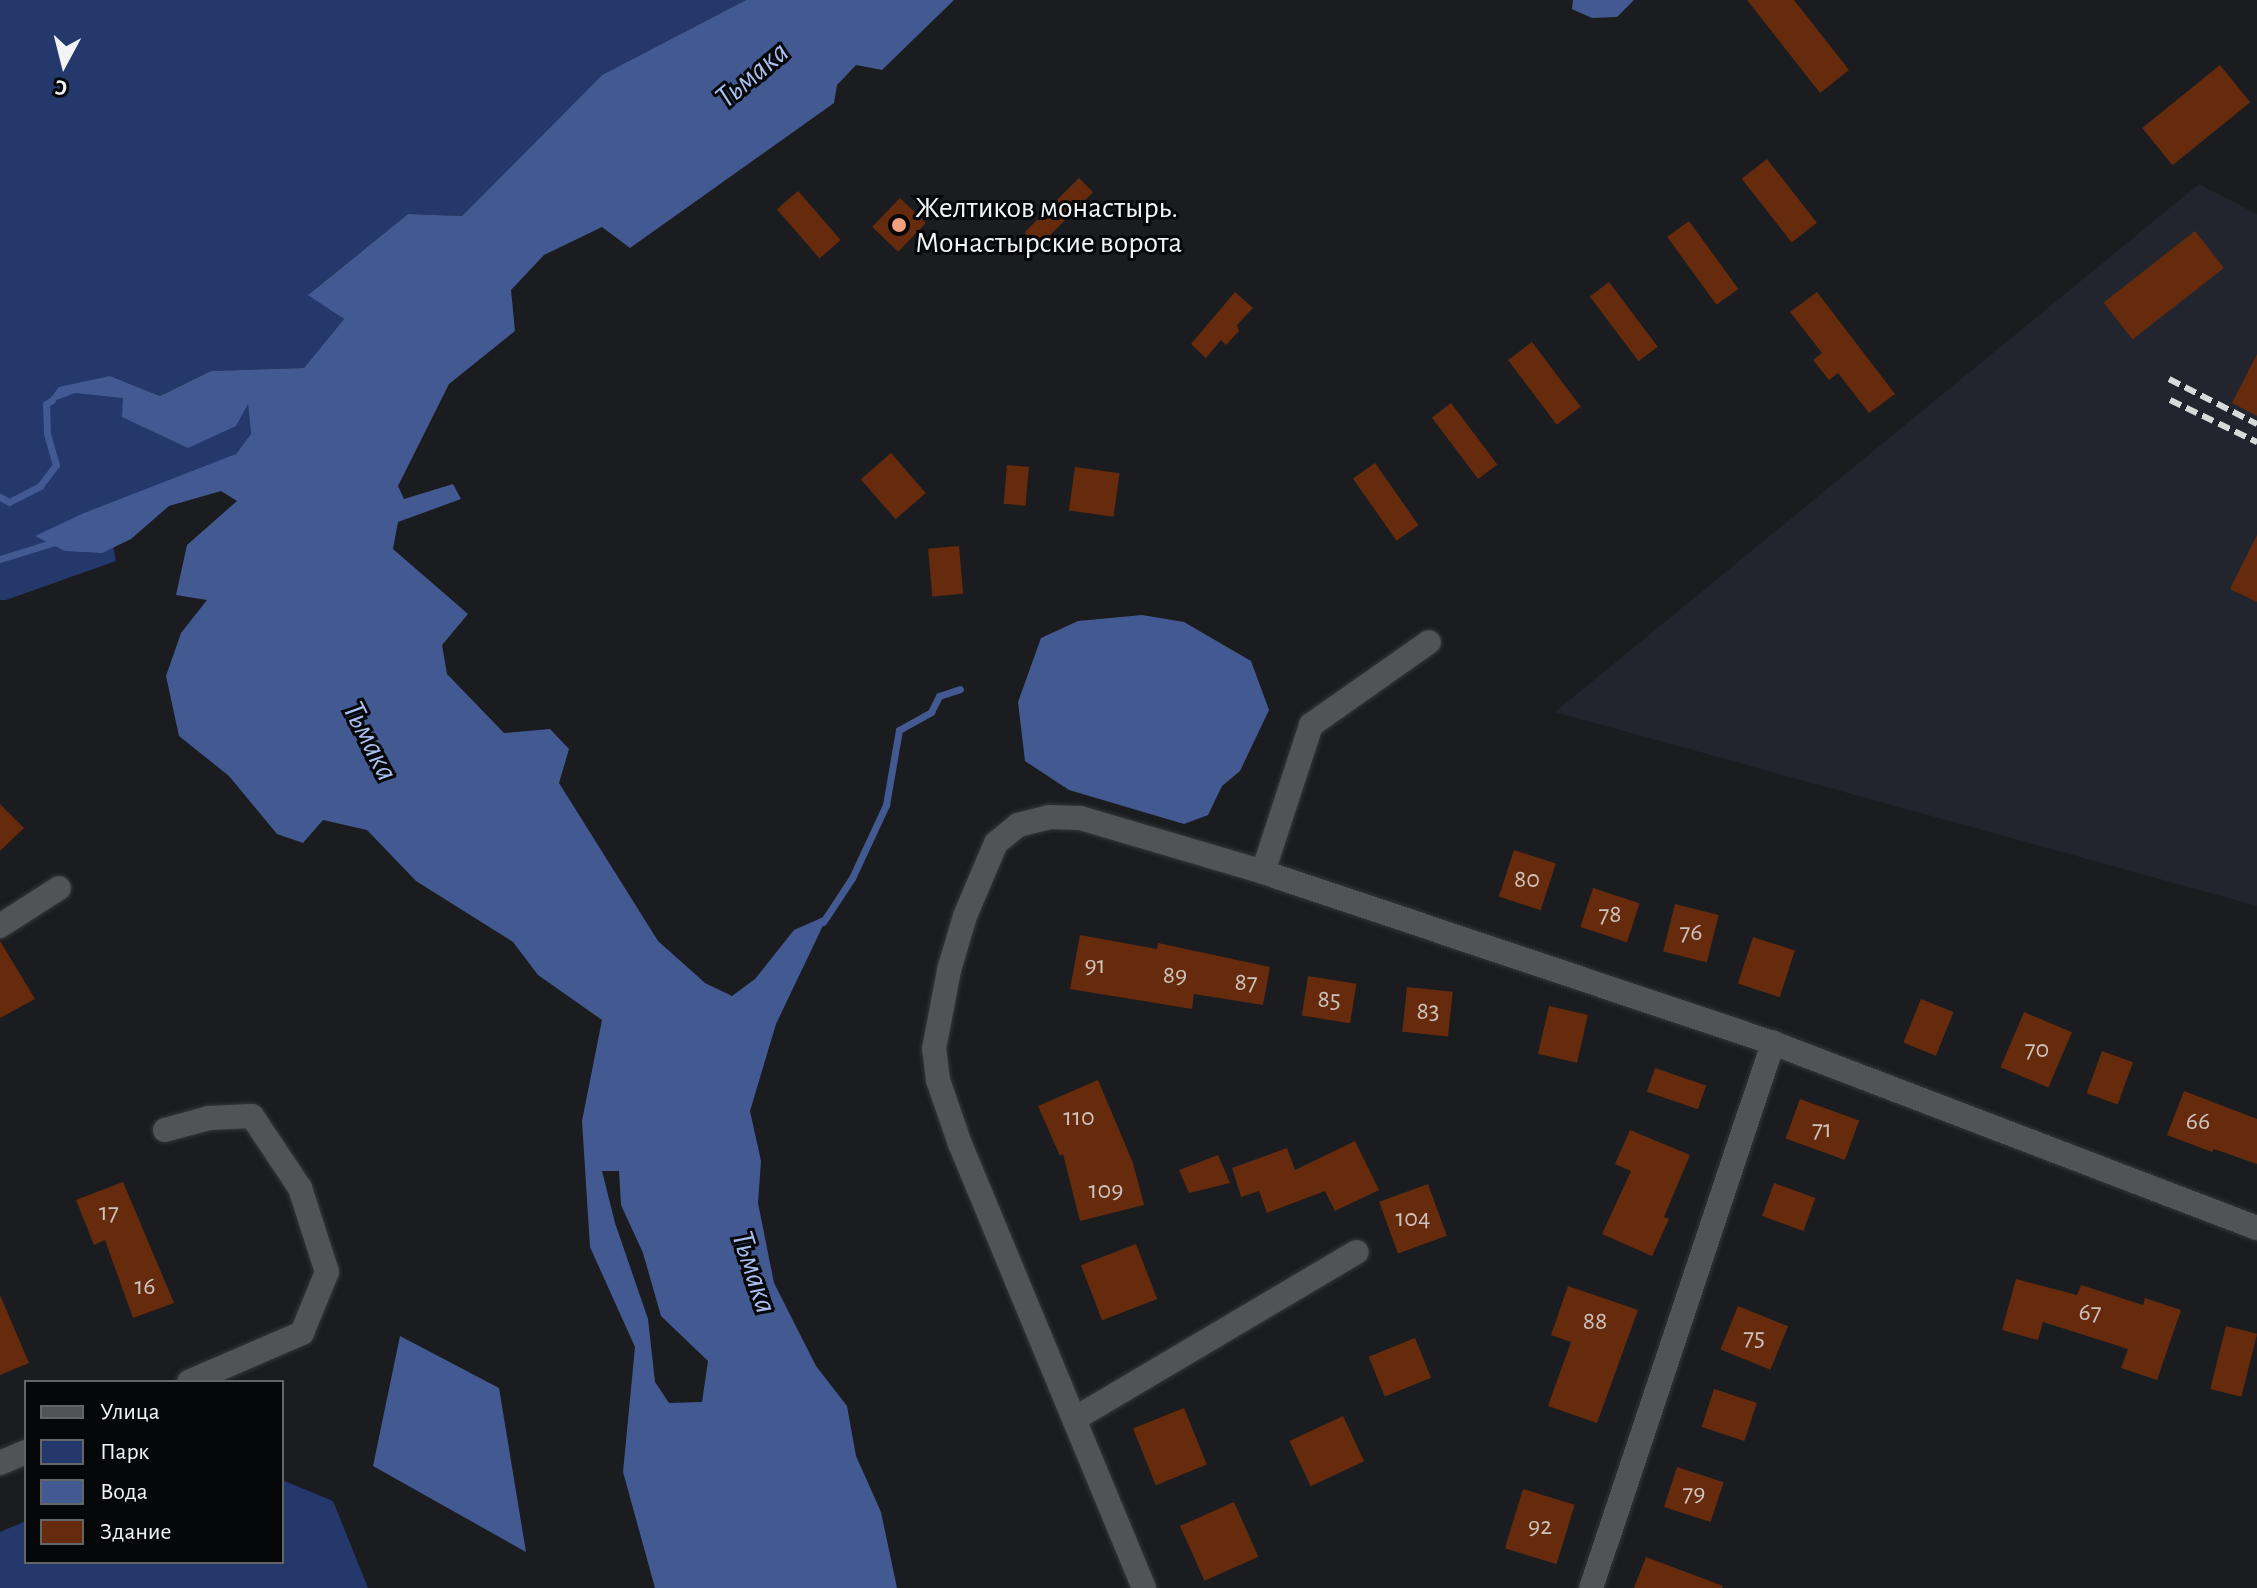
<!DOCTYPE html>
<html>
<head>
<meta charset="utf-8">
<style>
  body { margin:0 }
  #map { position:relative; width:2257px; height:1588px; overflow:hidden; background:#1b1c1f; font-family:"Alegreya Sans",sans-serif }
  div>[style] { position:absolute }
  .built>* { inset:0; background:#22252d }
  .green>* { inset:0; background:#24386b }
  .water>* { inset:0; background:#435991 }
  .stream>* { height:7px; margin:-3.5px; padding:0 3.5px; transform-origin:3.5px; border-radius:3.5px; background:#435991 }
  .building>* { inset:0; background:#652b0c; transform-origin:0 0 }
  .roads { filter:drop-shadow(0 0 2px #353638) drop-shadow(0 0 2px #353638) }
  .minor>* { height:24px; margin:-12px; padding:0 12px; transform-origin:12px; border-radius:12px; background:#515356 }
  .rail>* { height:6px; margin-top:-3px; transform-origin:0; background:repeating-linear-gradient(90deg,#d8d9db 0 12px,transparent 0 18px) }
  .dots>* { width:22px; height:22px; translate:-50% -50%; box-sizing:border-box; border:4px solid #060708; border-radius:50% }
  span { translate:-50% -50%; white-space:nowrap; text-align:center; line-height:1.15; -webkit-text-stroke:6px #060708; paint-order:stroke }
  .number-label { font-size:26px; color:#cfc1bb }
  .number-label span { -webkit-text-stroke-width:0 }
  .poi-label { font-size:30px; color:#f2f3f5 }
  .left { translate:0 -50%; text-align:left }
  .water-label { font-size:32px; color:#a9bff0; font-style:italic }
  .legend { position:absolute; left:24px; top:1380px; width:260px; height:184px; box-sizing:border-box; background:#060708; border:2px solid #646567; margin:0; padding:10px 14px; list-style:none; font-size:24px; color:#f2f3f5 }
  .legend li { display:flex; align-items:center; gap:16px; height:40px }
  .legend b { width:40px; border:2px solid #646567 }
  .north { position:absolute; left:24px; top:24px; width:80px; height:80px; -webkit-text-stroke:6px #060708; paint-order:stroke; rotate:187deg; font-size:22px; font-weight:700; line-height:32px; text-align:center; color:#f2f3f5 }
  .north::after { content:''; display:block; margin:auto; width:28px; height:36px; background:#f2f3f5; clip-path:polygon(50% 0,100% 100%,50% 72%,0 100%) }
</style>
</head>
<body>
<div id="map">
  <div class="built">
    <i style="clip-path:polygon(2199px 184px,2257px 214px,2257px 906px,1555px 712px)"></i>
  </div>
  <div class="green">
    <i style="clip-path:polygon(0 0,746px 0,602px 75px,462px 216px,408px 214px,309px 294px,344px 319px,304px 368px,211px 371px,160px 396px,110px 376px,75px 393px,248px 402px,251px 434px,236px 454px,108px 521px,116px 561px,6px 600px,0 600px)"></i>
    <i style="clip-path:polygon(282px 1480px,333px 1501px,368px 1588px,0 1588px,0 1532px,26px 1521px,26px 1562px,282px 1562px)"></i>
  </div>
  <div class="water">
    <i style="clip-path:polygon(evenodd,746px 0,954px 0,882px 70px,856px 65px,837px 85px,834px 103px,630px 248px,602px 227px,544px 255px,511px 290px,515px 331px,449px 384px,398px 486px,404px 499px,453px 484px,461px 499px,398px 522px,393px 549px,468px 614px,442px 645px,447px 674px,504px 733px,550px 729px,569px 749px,559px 783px,658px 941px,705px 983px,732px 996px,755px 979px,794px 930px,828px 915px,776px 1024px,750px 1111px,761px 1161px,758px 1203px,774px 1283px,816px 1366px,847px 1406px,856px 1456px,881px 1512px,897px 1588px,655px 1588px,623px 1472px,635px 1347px,590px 1247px,582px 1121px,602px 1020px,538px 975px,513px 942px,416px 881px,367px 830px,323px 820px,303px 843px,277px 834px,229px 776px,179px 736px,166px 676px,181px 633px,207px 600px,176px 595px,187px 545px,237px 501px,221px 491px,169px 506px,131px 539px,102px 553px,65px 551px,35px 536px,84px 513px,236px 454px,251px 434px,248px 404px,236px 426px,188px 448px,122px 417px,123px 398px,75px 393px,46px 404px,59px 387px,110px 376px,160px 396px,211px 371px,304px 368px,344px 319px,308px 295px,408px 214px,462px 216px,602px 75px,746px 0,602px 1171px,619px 1171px,621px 1205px,643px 1253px,661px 1316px,708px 1361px,702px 1402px,669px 1403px,655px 1382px,648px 1319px,615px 1223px,602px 1171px)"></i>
    <i style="clip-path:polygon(1573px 0,1634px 0,1617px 17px,1592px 18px,1572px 9px)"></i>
    <i style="clip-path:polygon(1142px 615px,1184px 622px,1251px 661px,1269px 710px,1240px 771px,1222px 786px,1208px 815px,1184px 824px,1069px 790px,1025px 761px,1018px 702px,1041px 638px,1078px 621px)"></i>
    <i style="clip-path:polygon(400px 1336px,499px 1388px,526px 1552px,373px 1466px)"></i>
  </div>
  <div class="stream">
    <i style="left:0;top:497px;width:10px;rotate:29deg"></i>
    <i style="left:9px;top:502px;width:35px;rotate:-27deg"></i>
    <i style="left:40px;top:486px;width:26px;rotate:-53deg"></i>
    <i style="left:56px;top:465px;width:33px;rotate:-106deg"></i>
    <i style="left:47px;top:433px;width:29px;rotate:-92deg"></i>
    <i style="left:46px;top:404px;width:7px;rotate:-34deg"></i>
    <i style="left:0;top:559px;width:58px;rotate:-17.2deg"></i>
    <i style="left:823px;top:922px;width:53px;rotate:-56.6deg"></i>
    <i style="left:852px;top:878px;width:81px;rotate:-65deg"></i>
    <i style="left:886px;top:805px;width:76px;rotate:-80.2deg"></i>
    <i style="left:899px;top:730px;width:37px;rotate:-29deg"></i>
    <i style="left:931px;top:712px;width:18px;rotate:-63deg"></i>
    <i style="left:939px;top:696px;width:22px;rotate:-18deg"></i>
  </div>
  <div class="building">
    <i style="clip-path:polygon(1747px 0,1794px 0,1849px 70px,1820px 93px)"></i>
    <i style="left:2220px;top:65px;width:48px;height:100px;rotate:51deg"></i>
    <i style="left:1767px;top:159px;width:81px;height:32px;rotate:52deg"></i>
    <i style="left:1079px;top:178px;width:20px;height:77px;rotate:45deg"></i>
    <i style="left:798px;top:191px;width:65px;height:28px;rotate:49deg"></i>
    <i style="left:900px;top:198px;width:36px;height:40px;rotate:44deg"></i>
    <i style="left:1689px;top:221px;width:84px;height:27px;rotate:54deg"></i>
    <i style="left:2195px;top:231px;width:47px;height:116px;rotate:52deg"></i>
    <i style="left:1609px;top:282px;width:81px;height:24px;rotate:53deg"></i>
    <i style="clip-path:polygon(1235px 292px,1253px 308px,1237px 325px,1239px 331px,1226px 345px,1221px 340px,1206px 358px,1191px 344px)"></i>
    <i style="clip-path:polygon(1817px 292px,1895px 394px,1869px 413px,1838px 373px,1829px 380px,1813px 360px,1822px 353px,1790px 312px)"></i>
    <i style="left:1532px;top:342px;width:81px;height:30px;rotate:53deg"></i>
    <i style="clip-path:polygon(2257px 354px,2257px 416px,2232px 403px)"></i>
    <i style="left:1451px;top:403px;width:77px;height:24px;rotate:53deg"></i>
    <i style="left:891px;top:453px;width:53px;height:40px;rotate:49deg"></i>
    <i style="left:1375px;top:463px;width:76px;height:27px;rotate:55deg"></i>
    <i style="left:1007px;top:465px;width:22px;height:39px;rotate:5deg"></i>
    <i style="left:1075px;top:467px;width:45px;height:44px;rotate:8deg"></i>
    <i style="clip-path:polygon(2257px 535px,2257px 602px,2230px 589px)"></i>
    <i style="left:959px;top:546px;width:48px;height:31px;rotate:85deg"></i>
    <i style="clip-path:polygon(0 804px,24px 828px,0 851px)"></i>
    <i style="left:1514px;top:850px;width:44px;height:49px;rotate:18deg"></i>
    <i style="left:1593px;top:888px;width:49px;height:41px;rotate:18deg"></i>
    <i style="left:1675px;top:904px;width:45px;height:49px;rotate:14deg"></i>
    <i style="clip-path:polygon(1080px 935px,1157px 949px,1158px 943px,1270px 967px,1263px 1005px,1194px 994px,1192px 1009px,1070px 989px)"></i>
    <i style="left:1753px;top:937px;width:44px;height:49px;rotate:18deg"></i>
    <i style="clip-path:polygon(0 941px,35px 999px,0 1018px)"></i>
    <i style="left:1308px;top:976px;width:49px;height:40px;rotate:9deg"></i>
    <i style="left:1407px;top:987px;width:46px;height:45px;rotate:6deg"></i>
    <i style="left:1921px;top:999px;width:35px;height:47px;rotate:22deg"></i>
    <i style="left:1549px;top:1006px;width:40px;height:49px;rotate:13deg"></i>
    <i style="left:2024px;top:1012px;width:52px;height:60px;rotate:23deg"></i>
    <i style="left:2102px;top:1051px;width:33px;height:45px;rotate:20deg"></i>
    <i style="left:1655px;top:1068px;width:54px;height:25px;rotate:19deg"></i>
    <i style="clip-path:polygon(1098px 1080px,1133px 1163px,1144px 1205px,1080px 1221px,1063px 1154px,1060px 1156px,1038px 1106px)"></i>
    <i style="clip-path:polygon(2184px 1091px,2257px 1119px,2257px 1164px,2214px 1149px,2212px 1152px,2167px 1135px)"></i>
    <i style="left:1800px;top:1099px;width:63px;height:42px;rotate:20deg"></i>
    <i style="clip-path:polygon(1630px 1130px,1690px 1155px,1664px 1217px,1669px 1219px,1652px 1256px,1602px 1234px,1631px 1171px,1615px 1164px)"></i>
    <i style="clip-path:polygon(1355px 1141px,1379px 1190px,1335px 1211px,1325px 1191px,1267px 1213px,1259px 1191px,1241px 1197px,1232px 1168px,1287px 1148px,1295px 1170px)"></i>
    <i style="clip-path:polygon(1218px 1155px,1230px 1183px,1189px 1193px,1179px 1170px)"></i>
    <i style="clip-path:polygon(123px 1182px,174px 1303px,133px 1318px,105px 1240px,94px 1245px,76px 1200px)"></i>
    <i style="left:1774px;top:1183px;width:44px;height:35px;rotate:20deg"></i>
    <i style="left:1428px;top:1184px;width:55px;height:52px;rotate:70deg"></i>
    <i style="left:1136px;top:1244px;width:59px;height:59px;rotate:69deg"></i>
    <i style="clip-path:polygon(2016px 1279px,2077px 1295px,2081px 1285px,2143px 1305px,2145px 1298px,2181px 1310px,2157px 1380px,2121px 1368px,2128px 1349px,2043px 1322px,2038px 1340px,2002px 1330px)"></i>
    <i style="clip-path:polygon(1568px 1286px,1638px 1310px,1597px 1423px,1548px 1406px,1571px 1342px,1551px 1335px)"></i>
    <i style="clip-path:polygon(0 1295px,29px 1363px,0 1375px)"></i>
    <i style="left:1738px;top:1306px;width:54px;height:47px;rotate:22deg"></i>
    <i style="left:2226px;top:1326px;width:32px;height:65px;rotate:14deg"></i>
    <i style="left:1415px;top:1338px;width:43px;height:50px;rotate:68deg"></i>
    <i style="left:1714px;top:1389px;width:45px;height:40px;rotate:18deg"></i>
    <i style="left:1184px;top:1408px;width:61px;height:55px;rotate:68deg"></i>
    <i style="left:1343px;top:1416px;width:50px;height:59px;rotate:65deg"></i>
    <i style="left:1677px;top:1467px;width:49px;height:42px;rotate:18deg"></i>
    <i style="left:1523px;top:1489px;width:54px;height:62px;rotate:17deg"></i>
    <i style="left:1234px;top:1502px;width:60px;height:59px;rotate:66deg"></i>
    <i style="clip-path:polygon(1646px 1557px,1723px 1586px,1722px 1588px,1634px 1588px)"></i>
  </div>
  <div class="roads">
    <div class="minor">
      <i style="left:1263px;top:872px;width:155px;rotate:-71.9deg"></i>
      <i style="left:1311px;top:725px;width:144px;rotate:-35.1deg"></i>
      <i style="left:0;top:926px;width:70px;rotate:-32.8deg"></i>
      <i style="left:165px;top:1130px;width:46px;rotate:-15.3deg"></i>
      <i style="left:209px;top:1118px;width:43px;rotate:-2.7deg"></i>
      <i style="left:252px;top:1116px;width:87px;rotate:56.3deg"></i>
      <i style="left:300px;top:1188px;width:88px;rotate:72.2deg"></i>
      <i style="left:327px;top:1272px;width:66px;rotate:112.3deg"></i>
      <i style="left:302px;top:1333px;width:123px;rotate:156.6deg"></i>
      <i style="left:1076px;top:1418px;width:326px;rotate:-30.6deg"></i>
      <i style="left:0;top:1463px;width:28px;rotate:-23deg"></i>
      <i style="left:1144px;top:1588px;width:481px;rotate:-112.5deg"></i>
      <i style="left:960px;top:1144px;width:68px;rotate:-109deg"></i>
      <i style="left:938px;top:1080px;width:31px;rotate:-97deg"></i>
      <i style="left:934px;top:1049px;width:80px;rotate:-79.2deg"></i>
      <i style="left:949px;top:970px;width:56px;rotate:-73.5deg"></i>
      <i style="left:965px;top:916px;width:79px;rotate:-67deg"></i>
      <i style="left:996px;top:843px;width:28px;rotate:-39deg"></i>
      <i style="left:1018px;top:825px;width:32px;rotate:-14deg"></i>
      <i style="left:1049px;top:817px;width:31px;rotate:2deg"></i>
      <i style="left:1080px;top:818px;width:191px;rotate:16.4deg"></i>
      <i style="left:1263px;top:872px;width:538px;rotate:18.54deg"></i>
      <i style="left:1773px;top:1043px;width:518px;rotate:20.92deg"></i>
      <i style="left:1591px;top:1588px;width:575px;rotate:-71.53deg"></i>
    </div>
  </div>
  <div class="rail">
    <i style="left:2169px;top:379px;width:99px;rotate:27.1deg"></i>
    <i style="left:2170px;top:400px;width:97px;rotate:25.8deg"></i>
  </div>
  <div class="dots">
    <i style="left:899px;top:225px;background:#f1a17d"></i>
  </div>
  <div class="number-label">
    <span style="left:1527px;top:880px">80</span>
    <span style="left:1610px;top:915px">78</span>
    <span style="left:1691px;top:933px">76</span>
    <span style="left:1095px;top:966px">91</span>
    <span style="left:1175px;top:976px">89</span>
    <span style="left:1246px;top:983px">87</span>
    <span style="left:1329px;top:1000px">85</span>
    <span style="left:1428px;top:1012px">83</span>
    <span style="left:2037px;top:1050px">70</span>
    <span style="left:1079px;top:1118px">110</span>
    <span style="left:2198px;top:1122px">66</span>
    <span style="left:1822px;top:1130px">71</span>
    <span style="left:1106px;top:1191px">109</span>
    <span style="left:109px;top:1213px">17</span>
    <span style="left:1413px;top:1219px">104</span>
    <span style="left:145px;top:1287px">16</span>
    <span style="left:2090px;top:1313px">67</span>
    <span style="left:1595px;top:1322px">88</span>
    <span style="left:1754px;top:1338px">75</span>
    <span style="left:1694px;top:1494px">79</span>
    <span style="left:1540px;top:1527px">92</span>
  </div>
  <div class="poi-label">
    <span class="left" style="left:915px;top:225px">Желтиков монастырь.<br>Монастырские ворота</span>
  </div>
  <div class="water-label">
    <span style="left:752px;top:75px;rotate:-40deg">Тьмака</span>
    <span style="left:370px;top:741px;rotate:63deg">Тьмака</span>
    <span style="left:754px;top:1272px;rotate:72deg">Тьмака</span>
  </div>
  <ul class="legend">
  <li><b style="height:10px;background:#515356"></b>Улица</li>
  <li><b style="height:22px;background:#24386b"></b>Парк</li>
  <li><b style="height:22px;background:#435991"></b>Вода</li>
  <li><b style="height:22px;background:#652b0c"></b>Здание</li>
  </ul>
  <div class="north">С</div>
</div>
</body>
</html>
